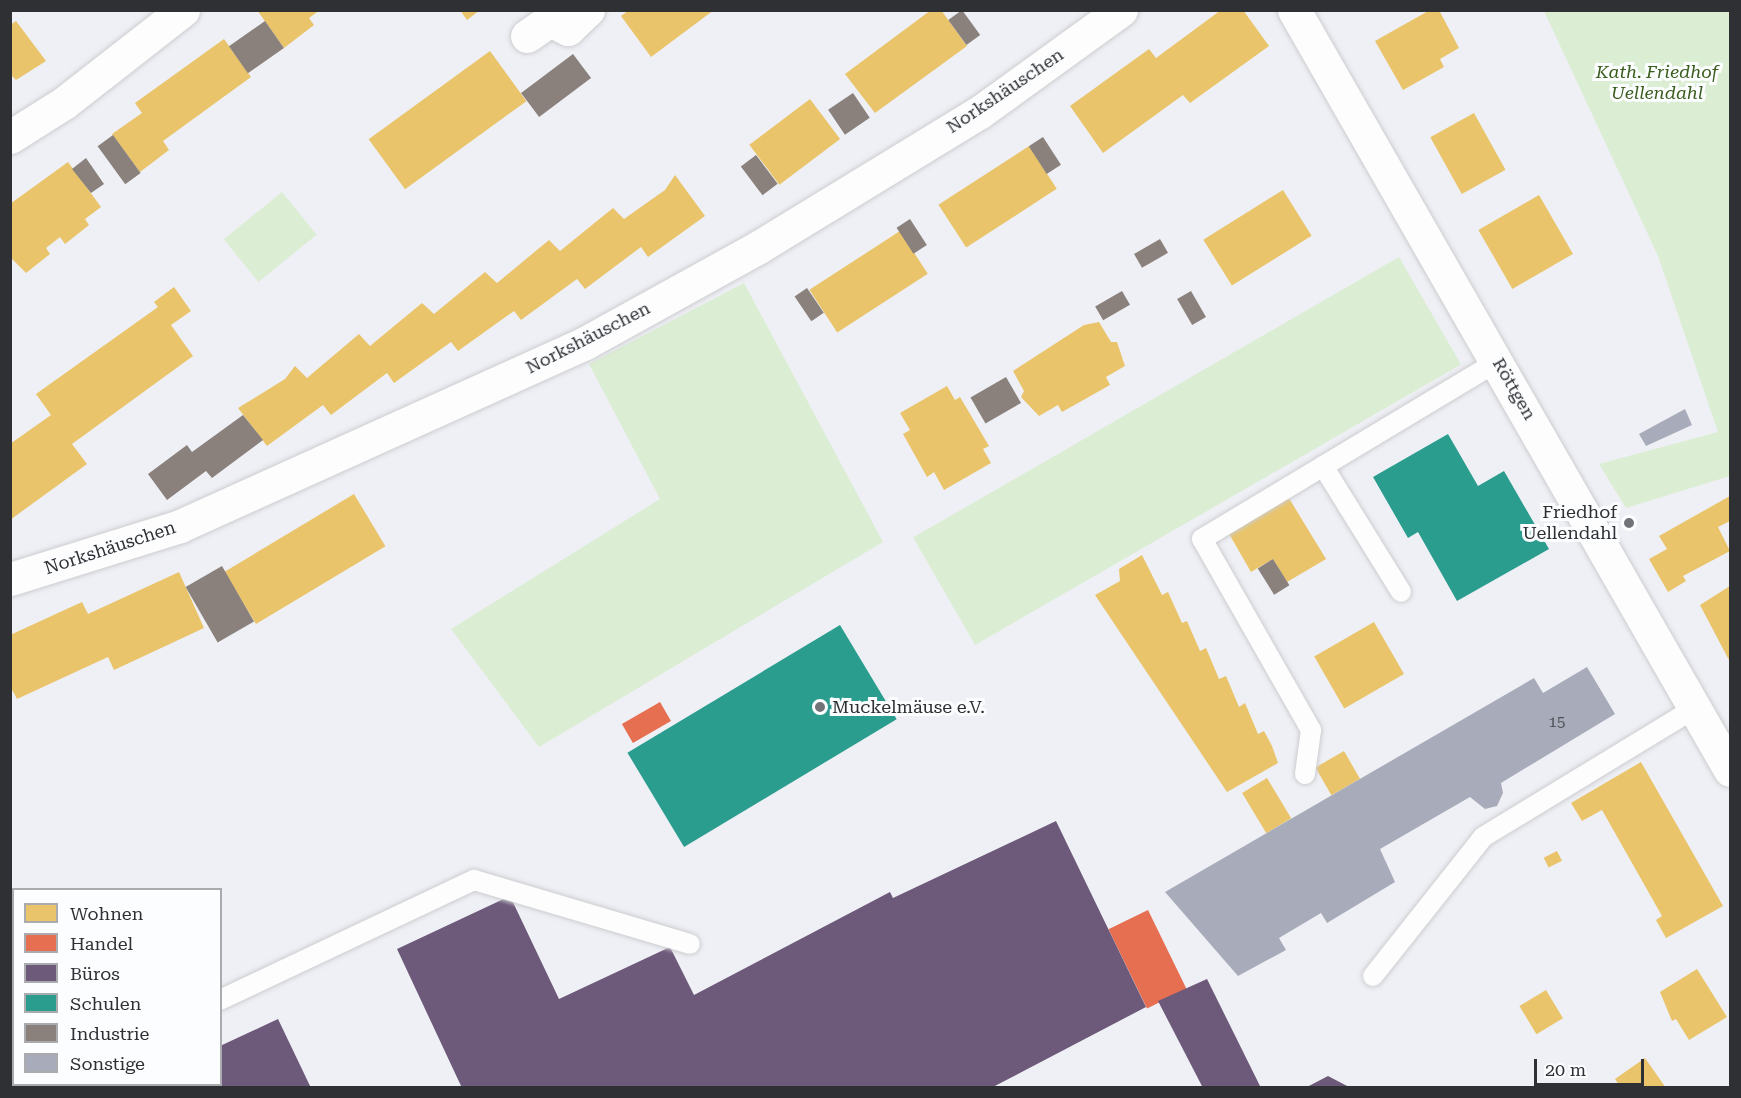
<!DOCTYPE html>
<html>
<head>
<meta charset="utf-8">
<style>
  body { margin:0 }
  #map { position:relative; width:1741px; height:1098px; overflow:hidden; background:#eff0f5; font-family:"Roboto Serif",serif }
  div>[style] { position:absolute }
  .green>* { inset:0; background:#dbedd3; transform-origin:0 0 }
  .homes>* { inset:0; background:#e9c46a; transform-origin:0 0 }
  .shops>* { inset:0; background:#e76f51; transform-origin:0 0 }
  .offices>* { inset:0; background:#6d597a }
  .schools>* { inset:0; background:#2a9d8f; transform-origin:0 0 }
  .industry>* { inset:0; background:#8a817c; transform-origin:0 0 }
  .building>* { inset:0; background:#a8abb9 }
  .roads { filter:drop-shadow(0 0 2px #cccdd0) drop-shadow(0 0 2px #cccdd0) }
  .service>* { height:20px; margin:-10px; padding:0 10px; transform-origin:10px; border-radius:10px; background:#fdfdfe }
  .minor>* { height:33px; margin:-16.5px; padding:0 16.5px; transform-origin:16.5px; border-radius:16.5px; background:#fdfdfe }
  .dots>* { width:16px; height:16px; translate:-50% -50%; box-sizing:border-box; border:3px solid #fcfdff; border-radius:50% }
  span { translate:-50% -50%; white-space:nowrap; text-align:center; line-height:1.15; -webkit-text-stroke:6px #fcfdff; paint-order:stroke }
  .number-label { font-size:15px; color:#4d4f55 }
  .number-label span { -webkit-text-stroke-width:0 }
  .park-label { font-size:18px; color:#3a5d1d; font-style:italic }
  .street-label { font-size:18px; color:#2f3034 }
  .poi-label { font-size:18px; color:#2f3034 }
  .right { translate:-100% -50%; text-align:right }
  .left { translate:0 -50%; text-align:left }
  .frame { position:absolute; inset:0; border:12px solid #2f3034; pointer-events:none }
  .legend { position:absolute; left:12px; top:888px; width:210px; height:198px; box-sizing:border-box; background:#fcfdff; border:2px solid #aaabae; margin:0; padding:8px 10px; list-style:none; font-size:18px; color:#2f3034 }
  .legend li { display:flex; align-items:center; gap:12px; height:30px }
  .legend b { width:30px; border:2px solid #aaabae }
  .scale { position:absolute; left:1534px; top:1059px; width:110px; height:27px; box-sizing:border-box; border:3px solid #2f3034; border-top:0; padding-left:8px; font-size:18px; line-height:21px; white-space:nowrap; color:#2f3034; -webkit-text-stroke:4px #fcfdff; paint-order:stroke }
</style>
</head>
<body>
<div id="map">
  <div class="green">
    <i style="clip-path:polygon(1544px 11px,1730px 11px,1730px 476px,1626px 508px,1599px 464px,1718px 432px,1658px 256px)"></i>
    <i style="left:282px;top:192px;width:55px;height:75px;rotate:51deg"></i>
    <i style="left:1399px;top:257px;width:124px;height:561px;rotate:60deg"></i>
    <i style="clip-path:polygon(744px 283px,883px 542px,539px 747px,451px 629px,660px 499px,589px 364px)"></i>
  </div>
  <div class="homes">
    <i style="clip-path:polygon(257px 10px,320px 10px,309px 18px,314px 25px,284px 48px)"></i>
    <i style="clip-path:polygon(460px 10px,480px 10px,467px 20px)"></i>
    <i style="clip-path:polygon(629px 10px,714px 10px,651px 57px,621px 16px)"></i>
    <i style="clip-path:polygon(931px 10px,941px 10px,967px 46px,875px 113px,845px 74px)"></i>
    <i style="clip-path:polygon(1221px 10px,1243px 10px,1269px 46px,1190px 103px,1183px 95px,1103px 153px,1070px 106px,1149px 49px,1156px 58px)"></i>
    <i style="clip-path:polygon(1430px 10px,1439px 10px,1459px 48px,1440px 59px,1444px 67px,1403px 90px,1375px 41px)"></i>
    <i style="clip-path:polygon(16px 21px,46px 61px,16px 80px,10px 74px,10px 25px)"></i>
    <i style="clip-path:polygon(224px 39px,251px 77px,163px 141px,169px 150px,140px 172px,112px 134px,142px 113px,135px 103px)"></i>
    <i style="left:490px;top:51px;width:62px;height:150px;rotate:54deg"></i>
    <i style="left:810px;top:99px;width:50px;height:76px;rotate:53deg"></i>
    <i style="left:1474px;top:113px;width:65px;height:50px;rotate:61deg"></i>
    <i style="left:1029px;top:146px;width:51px;height:108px;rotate:57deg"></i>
    <i style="clip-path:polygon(68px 162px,101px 207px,85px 219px,89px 225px,65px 244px,60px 237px,46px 248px,50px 254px,26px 273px,10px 257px,10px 204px)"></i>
    <i style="clip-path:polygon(675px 175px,705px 216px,648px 257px,641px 247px,585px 289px,577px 279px,521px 320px,514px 311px,458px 351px,451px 342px,394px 383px,387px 373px,331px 415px,323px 405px,267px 446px,238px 408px,285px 379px,295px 366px,307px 378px,359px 334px,370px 346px,422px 303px,434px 314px,485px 272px,497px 283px,549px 240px,560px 251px,613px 208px,624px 219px,665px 190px)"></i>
    <i style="left:1283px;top:190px;width:54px;height:94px;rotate:58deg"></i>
    <i style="left:1539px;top:195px;width:68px;height:70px;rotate:60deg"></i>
    <i style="left:900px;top:231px;width:51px;height:108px;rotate:57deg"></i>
    <i style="clip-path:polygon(174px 287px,191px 311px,171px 325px,193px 356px,72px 444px,87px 464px,10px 520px,10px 444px,51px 415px,36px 394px,158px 307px,154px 302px)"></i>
    <i style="clip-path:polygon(1099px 322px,1111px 342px,1117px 342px,1125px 366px,1106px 377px,1110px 385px,1062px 412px,1058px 405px,1039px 416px,1021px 397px,1024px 391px,1013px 371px,1084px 325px)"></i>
    <i style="clip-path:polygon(947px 386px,955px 400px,960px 397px,989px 446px,983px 449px,991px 463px,944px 490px,934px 472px,927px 477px,903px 434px,910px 430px,900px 413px)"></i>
    <i style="left:354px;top:494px;width:61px;height:151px;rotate:59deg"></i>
    <i style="clip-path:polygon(1287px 495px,1326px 559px,1287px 582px,1273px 559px,1251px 572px,1228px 532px)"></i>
    <i style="clip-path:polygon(1730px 496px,1730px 521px,1718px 527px,1730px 551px,1683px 576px,1686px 581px,1668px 592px,1649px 559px,1667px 549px,1659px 536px)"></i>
    <i style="clip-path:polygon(1142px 555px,1162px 595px,1168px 592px,1182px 623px,1187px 621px,1200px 651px,1206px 648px,1219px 679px,1226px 676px,1239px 707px,1245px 703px,1258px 734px,1264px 731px,1272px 746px,1278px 763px,1227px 792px,1095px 595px,1120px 581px,1119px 569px)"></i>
    <i style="clip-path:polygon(179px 572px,204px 628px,114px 670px,108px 657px,17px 699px,10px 686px,10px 635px,82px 602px,88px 614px)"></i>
    <i style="clip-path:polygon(1730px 586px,1730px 662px,1700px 605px)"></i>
    <i style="left:1374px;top:622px;width:60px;height:69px;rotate:60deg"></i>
    <i style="left:1344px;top:751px;width:32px;height:33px;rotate:60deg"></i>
    <i style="clip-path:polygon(1641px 762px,1723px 906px,1666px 938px,1656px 920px,1662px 916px,1602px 810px,1582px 821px,1571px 803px)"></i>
    <i style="left:1267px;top:778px;width:47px;height:29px;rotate:59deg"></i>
    <i style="left:1557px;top:851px;width:11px;height:15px;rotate:63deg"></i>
    <i style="clip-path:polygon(1697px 969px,1727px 1017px,1689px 1040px,1676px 1019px,1672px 1021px,1660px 992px)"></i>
    <i style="left:1546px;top:990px;width:33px;height:31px;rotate:59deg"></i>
    <i style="clip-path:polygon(1645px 1058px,1666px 1088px,1621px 1088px,1615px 1079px)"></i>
  </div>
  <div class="shops">
    <i style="left:660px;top:702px;width:22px;height:44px;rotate:60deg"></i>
    <i style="left:1148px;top:910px;width:88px;height:44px;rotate:64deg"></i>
  </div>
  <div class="offices">
    <i style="clip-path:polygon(1056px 821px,1146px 1007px,991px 1088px,462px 1088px,397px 949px,510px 896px,559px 999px,670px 947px,694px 995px,890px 892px,893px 898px)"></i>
    <i style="clip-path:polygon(1207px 979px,1261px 1088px,1203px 1088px,1158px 1001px)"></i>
    <i style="clip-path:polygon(278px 1019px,311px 1088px,217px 1088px,220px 1046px)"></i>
    <i style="clip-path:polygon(1328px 1076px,1351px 1088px,1305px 1088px)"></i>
  </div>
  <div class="schools">
    <i style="clip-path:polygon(1448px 434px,1478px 486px,1504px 471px,1549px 549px,1457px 601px,1418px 532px,1408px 538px,1373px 477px)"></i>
    <i style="left:840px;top:625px;width:110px;height:248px;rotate:59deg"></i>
  </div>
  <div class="industry">
    <i style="left:962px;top:10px;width:31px;height:17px;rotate:54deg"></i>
    <i style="left:265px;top:21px;width:33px;height:44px;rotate:55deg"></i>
    <i style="left:573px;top:54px;width:30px;height:65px;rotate:53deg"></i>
    <i style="left:853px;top:93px;width:30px;height:30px;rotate:56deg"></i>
    <i style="left:113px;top:135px;width:47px;height:19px;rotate:54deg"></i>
    <i style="left:1043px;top:137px;width:33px;height:17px;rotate:57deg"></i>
    <i style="left:756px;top:155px;width:36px;height:19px;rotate:53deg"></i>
    <i style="clip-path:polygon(86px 158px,104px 184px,91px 193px,72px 169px)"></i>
    <i style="left:910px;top:219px;width:31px;height:16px;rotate:57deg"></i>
    <i style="left:1160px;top:239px;width:16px;height:30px;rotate:60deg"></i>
    <i style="left:807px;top:288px;width:30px;height:15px;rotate:56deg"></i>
    <i style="left:1122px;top:291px;width:16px;height:31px;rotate:60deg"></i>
    <i style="left:1191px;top:291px;width:30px;height:16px;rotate:60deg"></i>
    <i style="left:1006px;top:377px;width:30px;height:41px;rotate:60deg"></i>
    <i style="clip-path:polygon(243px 415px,263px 440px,212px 478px,206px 471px,167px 500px,148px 474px,187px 445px,192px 452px)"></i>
    <i style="left:1273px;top:559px;width:31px;height:18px;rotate:58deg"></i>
    <i style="left:222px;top:566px;width:64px;height:42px;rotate:60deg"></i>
  </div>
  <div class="building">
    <i style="clip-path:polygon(1685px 409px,1692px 425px,1646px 446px,1639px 434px)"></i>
    <i style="clip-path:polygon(1587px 667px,1615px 714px,1501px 783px,1503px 793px,1497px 806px,1485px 809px,1470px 797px,1380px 849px,1395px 882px,1327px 923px,1321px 913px,1279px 938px,1286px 950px,1238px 976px,1165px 892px,1534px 678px,1543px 693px)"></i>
  </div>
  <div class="roads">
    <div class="service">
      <i style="left:1323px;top:466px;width:148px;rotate:58.2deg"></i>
      <i style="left:1305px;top:774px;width:44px;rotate:-82.2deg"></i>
      <i style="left:1311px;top:730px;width:220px;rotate:-119.7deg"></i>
      <i style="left:1202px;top:539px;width:345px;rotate:-31deg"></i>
      <i style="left:1373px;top:976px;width:177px;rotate:-51.6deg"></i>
      <i style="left:1483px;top:837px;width:248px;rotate:-31.3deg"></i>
      <i style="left:220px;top:1000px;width:281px;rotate:-25.3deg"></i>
      <i style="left:474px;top:880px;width:225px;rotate:16.5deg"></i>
      <i style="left:150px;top:1088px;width:4px;rotate:-63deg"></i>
    </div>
    <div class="minor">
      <i style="left:1294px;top:10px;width:876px;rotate:60.16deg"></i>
      <i style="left:527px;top:36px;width:28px;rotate:-35deg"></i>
      <i style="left:550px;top:20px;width:20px;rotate:27deg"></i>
      <i style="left:568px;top:29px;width:28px;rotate:-44deg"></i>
      <i style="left:10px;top:137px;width:64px;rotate:-32.2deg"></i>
      <i style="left:64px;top:103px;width:151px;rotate:-38deg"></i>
      <i style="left:10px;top:579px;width:178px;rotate:-17.3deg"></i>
      <i style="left:180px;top:526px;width:444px;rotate:-24.3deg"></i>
      <i style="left:585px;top:343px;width:196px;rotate:-28.9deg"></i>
      <i style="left:757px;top:248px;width:261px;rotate:-31.4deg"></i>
      <i style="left:980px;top:112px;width:174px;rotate:-35.9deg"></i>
    </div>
  </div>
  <div class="dots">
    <i style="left:1629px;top:523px;background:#727378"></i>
    <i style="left:820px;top:707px;background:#727378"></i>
  </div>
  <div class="number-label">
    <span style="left:1557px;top:723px">15</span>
  </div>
  <div class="park-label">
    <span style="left:1657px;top:83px">Kath. Friedhof<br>Uellendahl</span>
  </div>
  <div class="street-label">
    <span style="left:1005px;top:91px;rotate:-34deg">Norkshäuschen</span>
    <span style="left:588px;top:338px;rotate:-27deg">Norkshäuschen</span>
    <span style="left:1514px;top:389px;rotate:60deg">Röttgen</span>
    <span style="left:110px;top:548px;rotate:-18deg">Norkshäuschen</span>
  </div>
  <div class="poi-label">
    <span class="right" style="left:1617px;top:523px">Friedhof<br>Uellendahl</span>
    <span class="left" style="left:832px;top:707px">Muckelmäuse e.V.</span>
  </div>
  <div class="frame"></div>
  <ul class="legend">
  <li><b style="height:16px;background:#e9c46a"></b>Wohnen</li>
  <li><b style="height:16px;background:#e76f51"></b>Handel</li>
  <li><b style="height:16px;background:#6d597a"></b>Büros</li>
  <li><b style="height:16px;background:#2a9d8f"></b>Schulen</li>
  <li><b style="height:16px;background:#8a817c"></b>Industrie</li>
  <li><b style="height:16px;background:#a8abb9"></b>Sonstige</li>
  </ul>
  <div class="scale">20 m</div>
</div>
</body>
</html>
